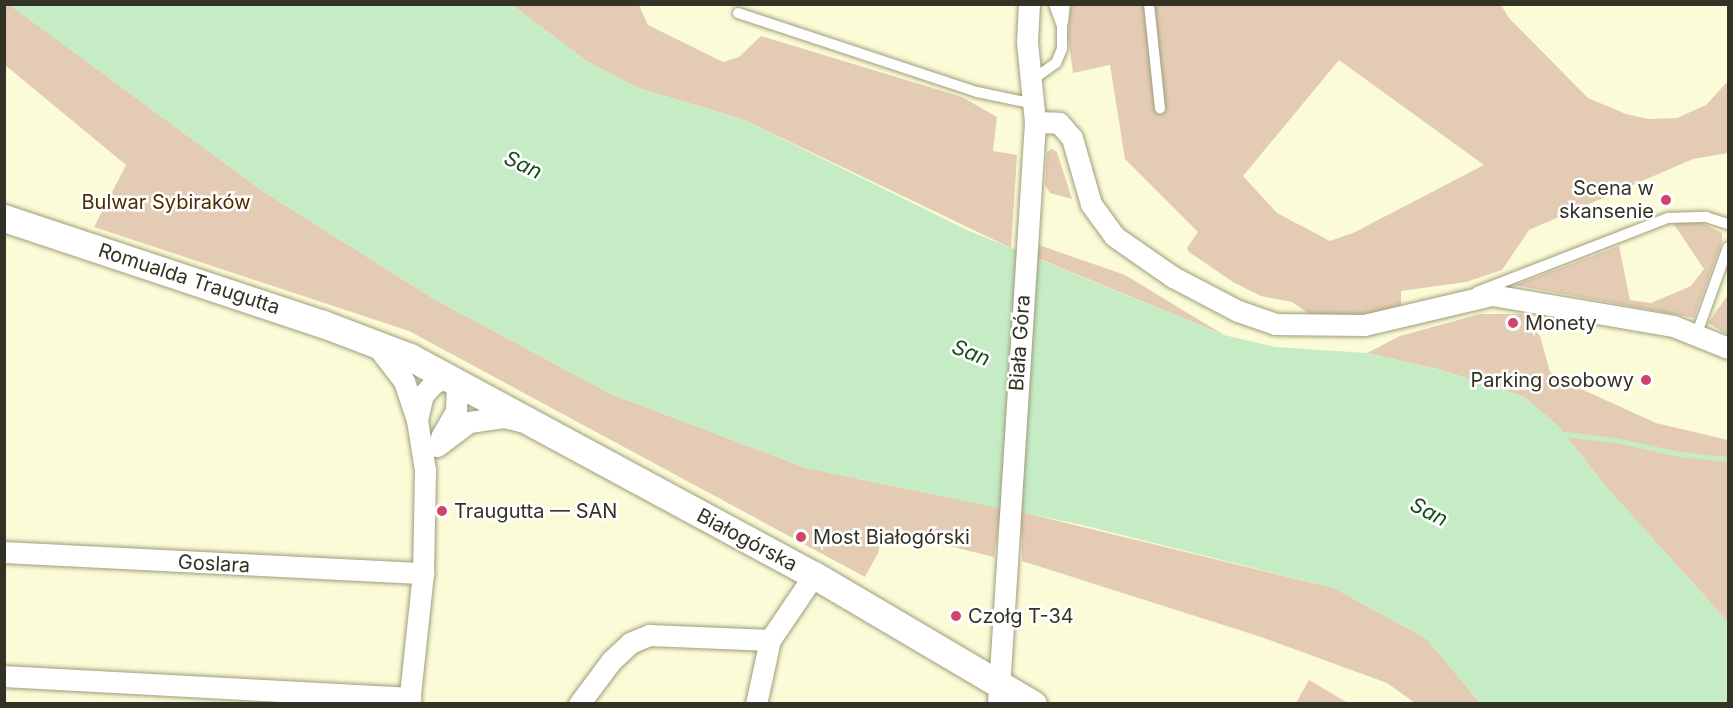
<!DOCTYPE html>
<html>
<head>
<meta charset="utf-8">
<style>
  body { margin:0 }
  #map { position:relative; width:1733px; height:708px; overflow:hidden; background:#fcfbd7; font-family:Inter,sans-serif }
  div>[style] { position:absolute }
  .green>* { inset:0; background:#e4ccb4 }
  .water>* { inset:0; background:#c6ecc6 }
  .stream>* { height:5px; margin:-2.5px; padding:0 2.5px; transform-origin:2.5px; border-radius:2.5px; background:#c6ecc6 }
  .roads { filter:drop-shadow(0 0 2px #9e9d7c) drop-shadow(0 0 2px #9e9d7c) }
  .service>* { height:10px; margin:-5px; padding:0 5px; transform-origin:5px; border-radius:5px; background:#fff }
  .minor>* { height:21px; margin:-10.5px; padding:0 10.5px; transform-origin:10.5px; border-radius:10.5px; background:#fff }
  .tertiary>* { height:27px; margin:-13.5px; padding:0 13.5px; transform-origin:13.5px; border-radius:13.5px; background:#fff }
  .dots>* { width:16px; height:16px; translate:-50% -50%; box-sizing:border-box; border:3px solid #fff; border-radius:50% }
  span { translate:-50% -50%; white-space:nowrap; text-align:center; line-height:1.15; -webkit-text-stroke:5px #fff; paint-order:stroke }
  .poi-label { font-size:20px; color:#333325 }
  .right { translate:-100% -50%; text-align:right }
  .left { translate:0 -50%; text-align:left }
  .park-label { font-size:20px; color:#4e2c00 }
  .street-label { font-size:20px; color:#333325 }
  .water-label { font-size:21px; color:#184c1d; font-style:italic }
  .frame { position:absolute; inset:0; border:6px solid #333325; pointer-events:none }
</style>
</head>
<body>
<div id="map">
  <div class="green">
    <i style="clip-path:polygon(4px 5px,10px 5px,261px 190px,434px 299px,611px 394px,806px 468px,1001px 508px,994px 557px,880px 529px,879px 551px,865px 577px,409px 331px,94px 227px,126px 165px,5px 65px)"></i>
    <i style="clip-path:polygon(512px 5px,639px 5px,648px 25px,723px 62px,739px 57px,761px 36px,962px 97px,997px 117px,993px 151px,1017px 155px,1011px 248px,742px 119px,638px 88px,588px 62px)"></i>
    <i style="clip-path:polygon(evenodd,1071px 5px,1501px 5px,1509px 18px,1588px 98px,1626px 114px,1648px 119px,1677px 118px,1706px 105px,1728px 81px,1728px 153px,1693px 159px,1529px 230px,1502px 270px,1466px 282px,1401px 291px,1401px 306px,1364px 315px,1312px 316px,1292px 302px,1261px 296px,1233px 282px,1189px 252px,1187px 248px,1198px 232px,1125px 159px,1110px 65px,1073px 73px,1068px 35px,1071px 5px,1339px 60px,1484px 165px,1353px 233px,1330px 241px,1277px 213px,1243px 176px,1339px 60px)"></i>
    <i style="clip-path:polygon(1052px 149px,1057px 152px,1072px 199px,1050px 193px,1045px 185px,1047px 152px)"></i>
    <i style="clip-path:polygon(1673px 223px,1702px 223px,1722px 233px,1722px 242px,1694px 318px,1515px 285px,1619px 246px,1630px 300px,1651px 303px,1691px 286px,1704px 269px)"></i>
    <i style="clip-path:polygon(1039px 245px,1125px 275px,1224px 335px,1037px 258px)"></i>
    <i style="clip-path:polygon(1728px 295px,1728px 335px,1708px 323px)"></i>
    <i style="clip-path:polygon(1480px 314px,1521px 314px,1537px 321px,1531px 324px,1540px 336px,1550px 372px,1579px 388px,1656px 423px,1728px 440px,1728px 622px,1607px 488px,1558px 426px,1524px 397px,1441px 370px,1367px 353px,1400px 336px)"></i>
    <i style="clip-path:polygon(1021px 512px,1334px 588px,1427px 639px,1480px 703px,1415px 703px,1387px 683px,1258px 636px,1022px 561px)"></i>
    <i style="clip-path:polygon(1309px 680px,1348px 703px,1296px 703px)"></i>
  </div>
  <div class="water">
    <i style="clip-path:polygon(10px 5px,512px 5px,588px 62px,638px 88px,742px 119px,967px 230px,1224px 335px,1275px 347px,1367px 353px,1441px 370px,1524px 397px,1558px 426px,1607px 488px,1728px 622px,1728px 703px,1480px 703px,1427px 639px,1334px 588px,1082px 525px,806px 468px,611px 394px,434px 299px,261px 190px)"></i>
  </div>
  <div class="stream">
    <i style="left:1560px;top:439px;width:7px;rotate:-45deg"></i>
    <i style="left:1565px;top:434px;width:50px;rotate:6.8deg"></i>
    <i style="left:1615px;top:440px;width:66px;rotate:12.2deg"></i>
    <i style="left:1680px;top:454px;width:48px;rotate:5.9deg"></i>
  </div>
  <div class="roads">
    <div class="service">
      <i style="left:1149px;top:4px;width:105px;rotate:84deg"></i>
      <i style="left:738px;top:13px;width:252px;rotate:18.3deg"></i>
      <i style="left:977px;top:92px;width:58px;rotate:11.9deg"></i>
      <i style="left:1063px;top:22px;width:18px;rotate:-84deg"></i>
      <i style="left:1031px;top:81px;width:31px;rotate:-36deg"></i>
      <i style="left:1056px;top:63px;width:15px;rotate:-67deg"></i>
      <i style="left:1062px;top:49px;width:23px;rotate:-90deg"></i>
      <i style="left:1062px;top:26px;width:23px;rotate:-110deg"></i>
      <i style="left:1477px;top:292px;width:205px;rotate:-21.2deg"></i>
      <i style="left:1668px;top:218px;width:38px;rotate:-2deg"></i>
      <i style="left:1706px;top:217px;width:23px;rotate:18deg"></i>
      <i style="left:1697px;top:333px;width:91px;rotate:-70.2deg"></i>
    </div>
    <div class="minor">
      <i style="left:1035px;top:122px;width:24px;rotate:2deg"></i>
      <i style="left:1059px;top:123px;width:20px;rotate:49deg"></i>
      <i style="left:1072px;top:138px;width:69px;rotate:73.9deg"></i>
      <i style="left:1091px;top:204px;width:39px;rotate:54deg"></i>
      <i style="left:1114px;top:236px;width:72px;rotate:34.8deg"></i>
      <i style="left:1173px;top:277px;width:73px;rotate:27.6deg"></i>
      <i style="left:1238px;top:311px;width:39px;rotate:19deg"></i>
      <i style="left:1275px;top:324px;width:89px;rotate:0.6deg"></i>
      <i style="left:1364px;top:325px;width:131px;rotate:-13.2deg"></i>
      <i style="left:1492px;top:295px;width:184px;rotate:9.7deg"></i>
      <i style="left:1673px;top:326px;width:59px;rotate:21.8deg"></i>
      <i style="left:374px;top:342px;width:49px;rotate:52.4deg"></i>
      <i style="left:404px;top:381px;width:41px;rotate:71.6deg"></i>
      <i style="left:417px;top:420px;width:51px;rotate:80.9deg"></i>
      <i style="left:425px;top:470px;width:103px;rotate:91.1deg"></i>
      <i style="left:423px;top:573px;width:132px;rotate:96.1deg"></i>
      <i style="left:417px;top:420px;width:26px;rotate:-77deg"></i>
      <i style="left:423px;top:395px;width:15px;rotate:-48deg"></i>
      <i style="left:433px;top:384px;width:16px;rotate:-30deg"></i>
      <i style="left:441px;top:437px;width:30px;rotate:-60deg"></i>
      <i style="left:456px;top:411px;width:30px;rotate:-88deg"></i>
      <i style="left:437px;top:446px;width:40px;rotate:-37deg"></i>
      <i style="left:469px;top:422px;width:35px;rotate:-8deg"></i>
      <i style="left:504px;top:417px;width:16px;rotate:14deg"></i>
      <i style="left:4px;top:552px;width:420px;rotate:2.9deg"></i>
      <i style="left:4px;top:676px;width:407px;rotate:3.1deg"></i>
      <i style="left:579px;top:704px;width:54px;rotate:-53.3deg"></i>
      <i style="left:611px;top:661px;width:26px;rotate:-43deg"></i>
      <i style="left:630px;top:643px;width:21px;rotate:-23deg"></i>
      <i style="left:649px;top:635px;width:121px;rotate:2.4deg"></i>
      <i style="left:756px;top:704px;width:66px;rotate:-77.7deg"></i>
      <i style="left:770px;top:640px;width:78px;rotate:-55.9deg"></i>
      <i style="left:998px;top:704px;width:583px;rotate:-86.36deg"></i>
      <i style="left:1035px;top:122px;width:80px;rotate:-95.7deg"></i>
      <i style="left:1027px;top:42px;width:38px;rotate:-87deg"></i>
    </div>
    <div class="tertiary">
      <i style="left:4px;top:218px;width:336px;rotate:18.4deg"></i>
      <i style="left:323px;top:324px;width:93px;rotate:20.8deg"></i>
      <i style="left:410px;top:357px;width:459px;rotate:28.4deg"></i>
      <i style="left:814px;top:575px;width:254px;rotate:30.5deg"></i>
    </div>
  </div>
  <div class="dots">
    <i style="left:1666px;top:200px;background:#d2436c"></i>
    <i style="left:1513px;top:323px;background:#d2436c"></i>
    <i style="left:1646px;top:380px;background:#d2436c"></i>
    <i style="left:442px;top:511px;background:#d2436c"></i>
    <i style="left:801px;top:537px;background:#d2436c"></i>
    <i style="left:956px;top:616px;background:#d2436c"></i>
  </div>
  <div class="poi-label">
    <span class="right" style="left:1654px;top:200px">Scena w<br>skansenie</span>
    <span class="left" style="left:1525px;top:323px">Monety</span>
    <span class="right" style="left:1634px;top:380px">Parking osobowy</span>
    <span class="left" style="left:454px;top:511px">Traugutta — SAN</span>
    <span class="left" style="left:813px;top:537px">Most Białogórski</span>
    <span class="left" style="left:968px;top:616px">Czołg T-34</span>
  </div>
  <div class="park-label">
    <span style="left:166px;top:202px">Bulwar Sybiraków</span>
  </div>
  <div class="street-label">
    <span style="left:189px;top:279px;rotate:18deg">Romualda Traugutta</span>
    <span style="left:1020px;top:343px;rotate:-86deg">Biała Góra</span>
    <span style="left:747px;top:540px;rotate:28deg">Białogórska</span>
    <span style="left:214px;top:564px;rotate:3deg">Goslara</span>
  </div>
  <div class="water-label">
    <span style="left:523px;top:165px;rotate:25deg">San</span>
    <span style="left:971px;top:353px;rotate:21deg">San</span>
    <span style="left:1429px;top:512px;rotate:27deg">San</span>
  </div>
  <div class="frame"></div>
</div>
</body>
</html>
